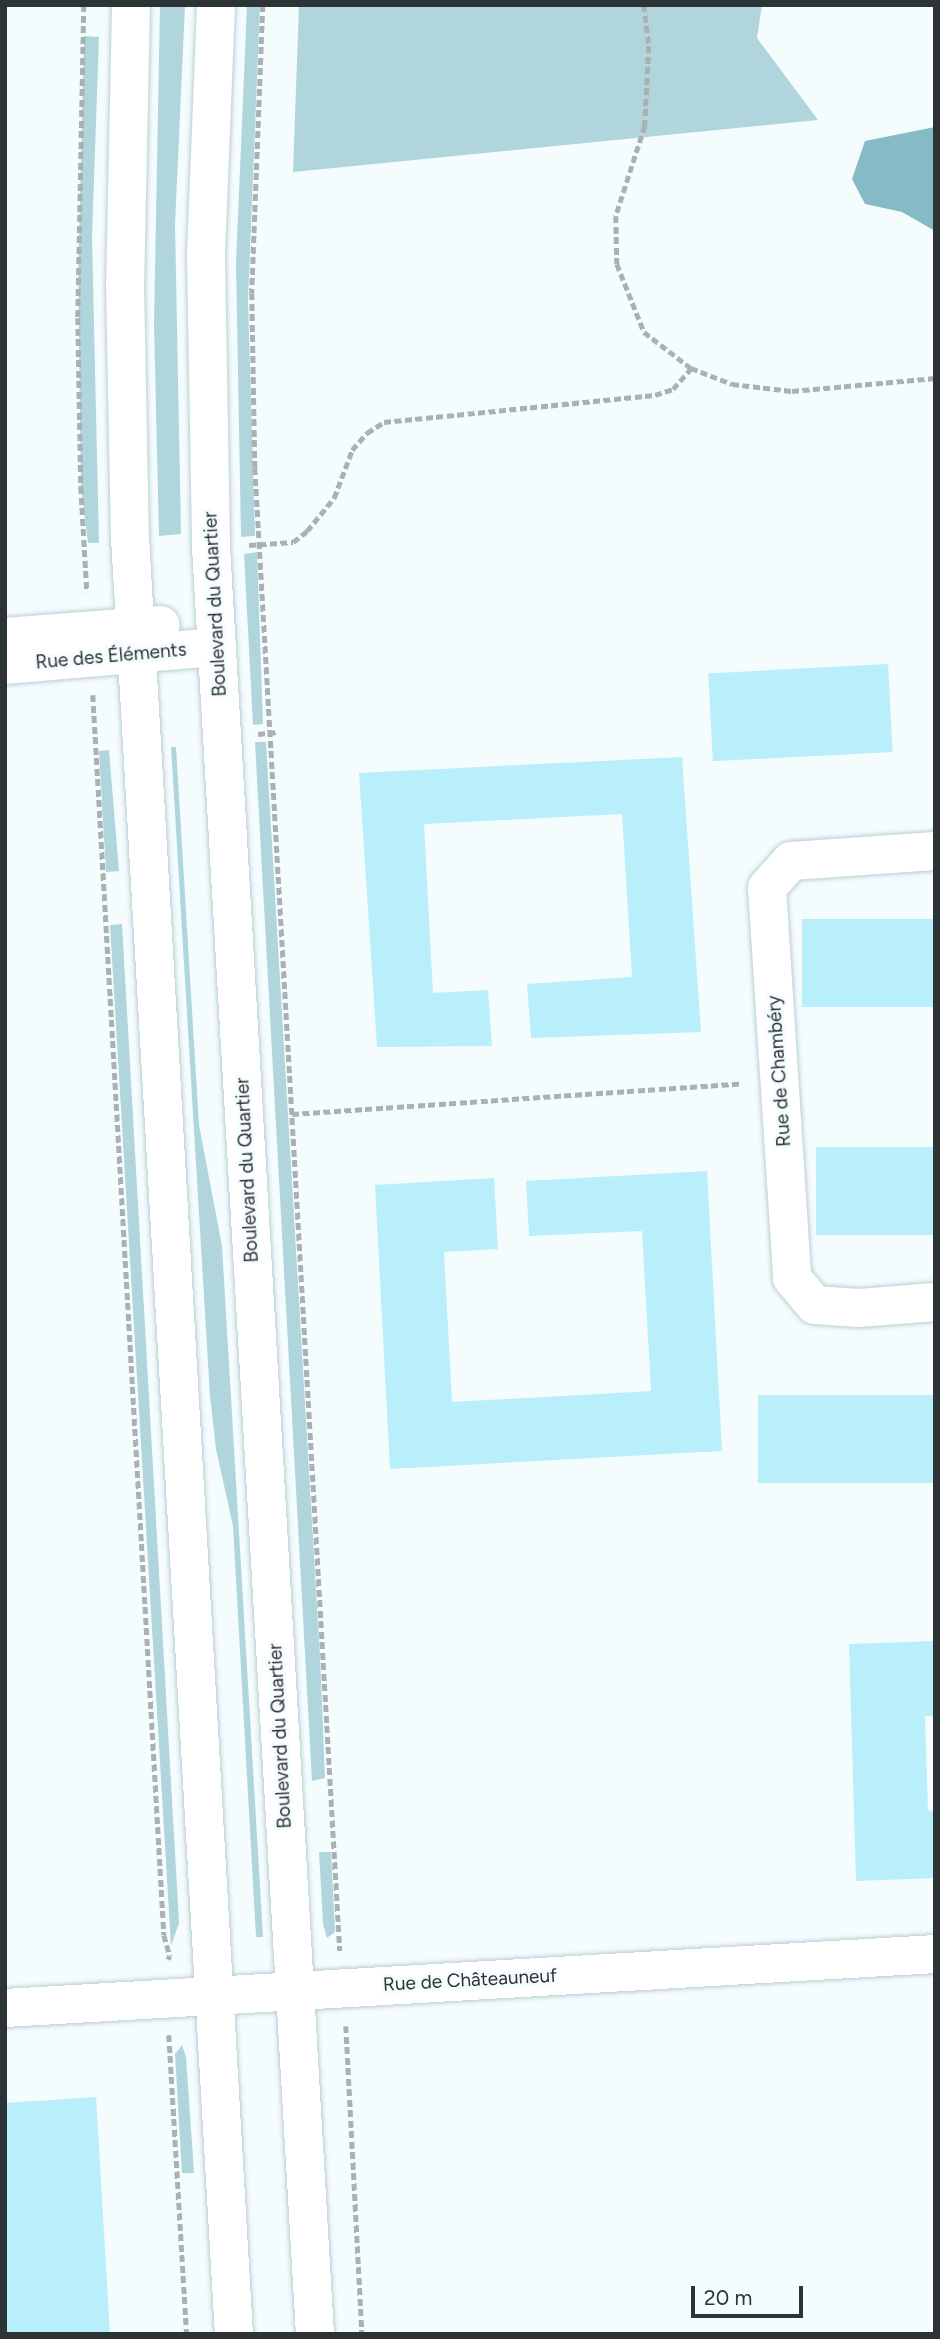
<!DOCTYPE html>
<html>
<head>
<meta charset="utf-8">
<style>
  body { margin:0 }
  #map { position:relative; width:940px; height:2339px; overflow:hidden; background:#f4fcfe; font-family:Figtree,sans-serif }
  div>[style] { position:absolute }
  .green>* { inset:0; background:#b0d5dd }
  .water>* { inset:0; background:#86bac5 }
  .building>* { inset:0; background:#b9effa; transform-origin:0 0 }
  .path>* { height:4.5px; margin-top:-2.25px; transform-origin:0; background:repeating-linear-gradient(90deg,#a9b1b3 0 7px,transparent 0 10.5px) }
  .roads { filter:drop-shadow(0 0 2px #bacfd3) drop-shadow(0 0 2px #bacfd3) }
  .minor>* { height:38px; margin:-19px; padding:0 19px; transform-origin:19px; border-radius:19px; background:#fff }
  .major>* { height:38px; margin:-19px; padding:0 19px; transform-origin:19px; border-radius:19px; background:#fff }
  span { translate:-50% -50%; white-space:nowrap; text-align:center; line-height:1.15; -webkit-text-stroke:6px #f4fcfe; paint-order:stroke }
  .street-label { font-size:19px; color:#2c3436 }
  .frame { position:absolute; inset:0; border:7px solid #2c3436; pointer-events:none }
  .scale { position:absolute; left:691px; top:2286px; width:112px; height:32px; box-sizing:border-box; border:4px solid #2c3436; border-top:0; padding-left:9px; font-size:21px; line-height:24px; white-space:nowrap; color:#2c3436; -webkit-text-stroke:5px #f4fcfe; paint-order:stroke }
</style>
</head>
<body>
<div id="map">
  <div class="green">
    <i style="clip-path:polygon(160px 5px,185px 5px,175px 224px,181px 534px,159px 536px,154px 324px)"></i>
    <i style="clip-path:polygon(247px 5px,260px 5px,248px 300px,255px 536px,241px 537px,236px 263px)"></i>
    <i style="clip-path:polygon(299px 5px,762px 5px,757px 38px,818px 120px,293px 172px)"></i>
    <i style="clip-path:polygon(84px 36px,99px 37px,92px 237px,99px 543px,88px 543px,81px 487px,78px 278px)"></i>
    <i style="clip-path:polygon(257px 552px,263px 724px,253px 725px,244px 554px)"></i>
    <i style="clip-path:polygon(255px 742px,266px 742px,320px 1657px,325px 1778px,312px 1781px)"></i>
    <i style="clip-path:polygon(171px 747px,176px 747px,199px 1125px,222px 1246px,263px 1937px,256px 1937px,233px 1526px,216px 1449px,210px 1396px)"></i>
    <i style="clip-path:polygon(109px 750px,119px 871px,106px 872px,99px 751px)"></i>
    <i style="clip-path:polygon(122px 924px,179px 1923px,171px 1946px,110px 925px)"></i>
    <i style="clip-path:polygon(319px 1852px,331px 1852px,335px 1932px,327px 1938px,323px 1924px)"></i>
    <i style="clip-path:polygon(182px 2045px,186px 2057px,194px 2173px,182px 2173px,175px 2054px)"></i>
  </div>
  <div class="water">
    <i style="clip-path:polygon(935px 127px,935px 231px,902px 212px,865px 204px,852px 179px,865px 141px)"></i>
  </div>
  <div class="building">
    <i style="left:888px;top:664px;width:88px;height:180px;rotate:87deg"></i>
    <i style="clip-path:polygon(682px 757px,701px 1032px,531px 1038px,527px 984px,632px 977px,622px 814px,424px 824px,433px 993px,488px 990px,492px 1046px,377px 1047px,359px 773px)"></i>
    <i style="left:935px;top:919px;width:88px;height:133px;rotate:90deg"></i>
    <i style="left:935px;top:1147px;width:88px;height:119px;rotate:90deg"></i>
    <i style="clip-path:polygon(707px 1171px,722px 1451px,390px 1469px,375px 1185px,494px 1178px,498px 1249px,444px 1252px,452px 1402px,651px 1391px,642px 1231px,529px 1236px,526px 1181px)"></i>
    <i style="left:935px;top:1395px;width:88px;height:177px;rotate:90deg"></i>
    <i style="clip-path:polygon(935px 1641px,935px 1716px,925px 1716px,928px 1811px,935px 1810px,935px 1878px,856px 1881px,849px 1644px)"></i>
    <i style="clip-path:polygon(96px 2097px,110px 2334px,5px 2334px,5px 2103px)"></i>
  </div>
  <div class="path">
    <i style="left:84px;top:5px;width:313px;rotate:91.1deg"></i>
    <i style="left:78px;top:318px;width:169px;rotate:89deg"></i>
    <i style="left:81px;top:487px;width:105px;rotate:86.7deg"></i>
    <i style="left:263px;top:5px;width:288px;rotate:92.2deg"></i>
    <i style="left:252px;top:293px;width:175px;rotate:89deg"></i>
    <i style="left:255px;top:468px;width:1485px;rotate:86.72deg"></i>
    <i style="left:644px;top:5px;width:41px;rotate:83deg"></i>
    <i style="left:649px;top:46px;width:80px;rotate:92.9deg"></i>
    <i style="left:645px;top:126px;width:95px;rotate:107.9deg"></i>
    <i style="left:616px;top:216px;width:48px;rotate:88.8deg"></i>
    <i style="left:617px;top:264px;width:73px;rotate:68.3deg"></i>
    <i style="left:644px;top:332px;width:59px;rotate:37.5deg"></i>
    <i style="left:691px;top:368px;width:44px;rotate:21.3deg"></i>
    <i style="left:732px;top:384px;width:60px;rotate:6.7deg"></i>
    <i style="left:792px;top:391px;width:144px;rotate:-5.2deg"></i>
    <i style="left:249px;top:545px;width:44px;rotate:-3.9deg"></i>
    <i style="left:293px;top:542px;width:18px;rotate:-38deg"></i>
    <i style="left:307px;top:531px;width:43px;rotate:-50.7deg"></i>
    <i style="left:334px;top:498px;width:51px;rotate:-69.4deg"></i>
    <i style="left:352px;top:450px;width:23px;rotate:-49deg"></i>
    <i style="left:367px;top:433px;width:20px;rotate:-33deg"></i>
    <i style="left:384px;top:422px;width:272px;rotate:-5.7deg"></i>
    <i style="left:655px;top:395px;width:19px;rotate:-18deg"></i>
    <i style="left:673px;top:389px;width:28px;rotate:-49deg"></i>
    <i style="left:93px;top:695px;width:1242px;rotate:86.72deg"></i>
    <i style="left:164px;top:1935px;width:22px;rotate:74deg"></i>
    <i style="left:170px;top:1956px;width:4px;rotate:117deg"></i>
    <i style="left:258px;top:734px;width:20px;rotate:-6deg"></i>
    <i style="left:292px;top:1114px;width:450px;rotate:-3.9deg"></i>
    <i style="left:346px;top:2026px;width:308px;rotate:87deg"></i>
    <i style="left:169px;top:2035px;width:300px;rotate:86.6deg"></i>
  </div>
  <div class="roads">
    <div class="minor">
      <i style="left:935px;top:851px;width:144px;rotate:176deg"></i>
      <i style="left:791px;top:861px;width:36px;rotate:132deg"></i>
      <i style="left:767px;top:888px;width:391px;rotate:86.3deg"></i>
      <i style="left:792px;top:1278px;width:35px;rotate:50deg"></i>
      <i style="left:815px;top:1305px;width:44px;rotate:3.9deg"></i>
      <i style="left:859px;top:1308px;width:76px;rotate:-4.5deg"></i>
      <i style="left:5px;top:2008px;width:932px;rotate:-3.32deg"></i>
    </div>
    <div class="major">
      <i style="left:131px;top:5px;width:278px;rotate:91.2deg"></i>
      <i style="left:125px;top:283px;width:254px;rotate:88.9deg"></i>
      <i style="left:130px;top:537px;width:1800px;rotate:86.69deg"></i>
      <i style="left:216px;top:5px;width:251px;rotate:92.3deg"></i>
      <i style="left:206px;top:256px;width:291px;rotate:89deg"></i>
      <i style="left:211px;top:547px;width:1790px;rotate:86.67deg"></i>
      <i style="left:5px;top:637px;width:156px;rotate:-4.4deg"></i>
      <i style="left:5px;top:665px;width:213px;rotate:-4.9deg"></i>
    </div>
  </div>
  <div class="street-label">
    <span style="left:215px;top:604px;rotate:-93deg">Boulevard du Quartier</span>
    <span style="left:111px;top:656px;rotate:-5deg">Rue des Éléments</span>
    <span style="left:779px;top:1071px;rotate:-94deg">Rue de Chambéry</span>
    <span style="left:247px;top:1170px;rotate:-93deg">Boulevard du Quartier</span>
    <span style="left:280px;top:1736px;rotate:-93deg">Boulevard du Quartier</span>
    <span style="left:470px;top:1980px;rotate:-3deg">Rue de Châteauneuf</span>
  </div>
  <div class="frame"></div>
  <div class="scale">20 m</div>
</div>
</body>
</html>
